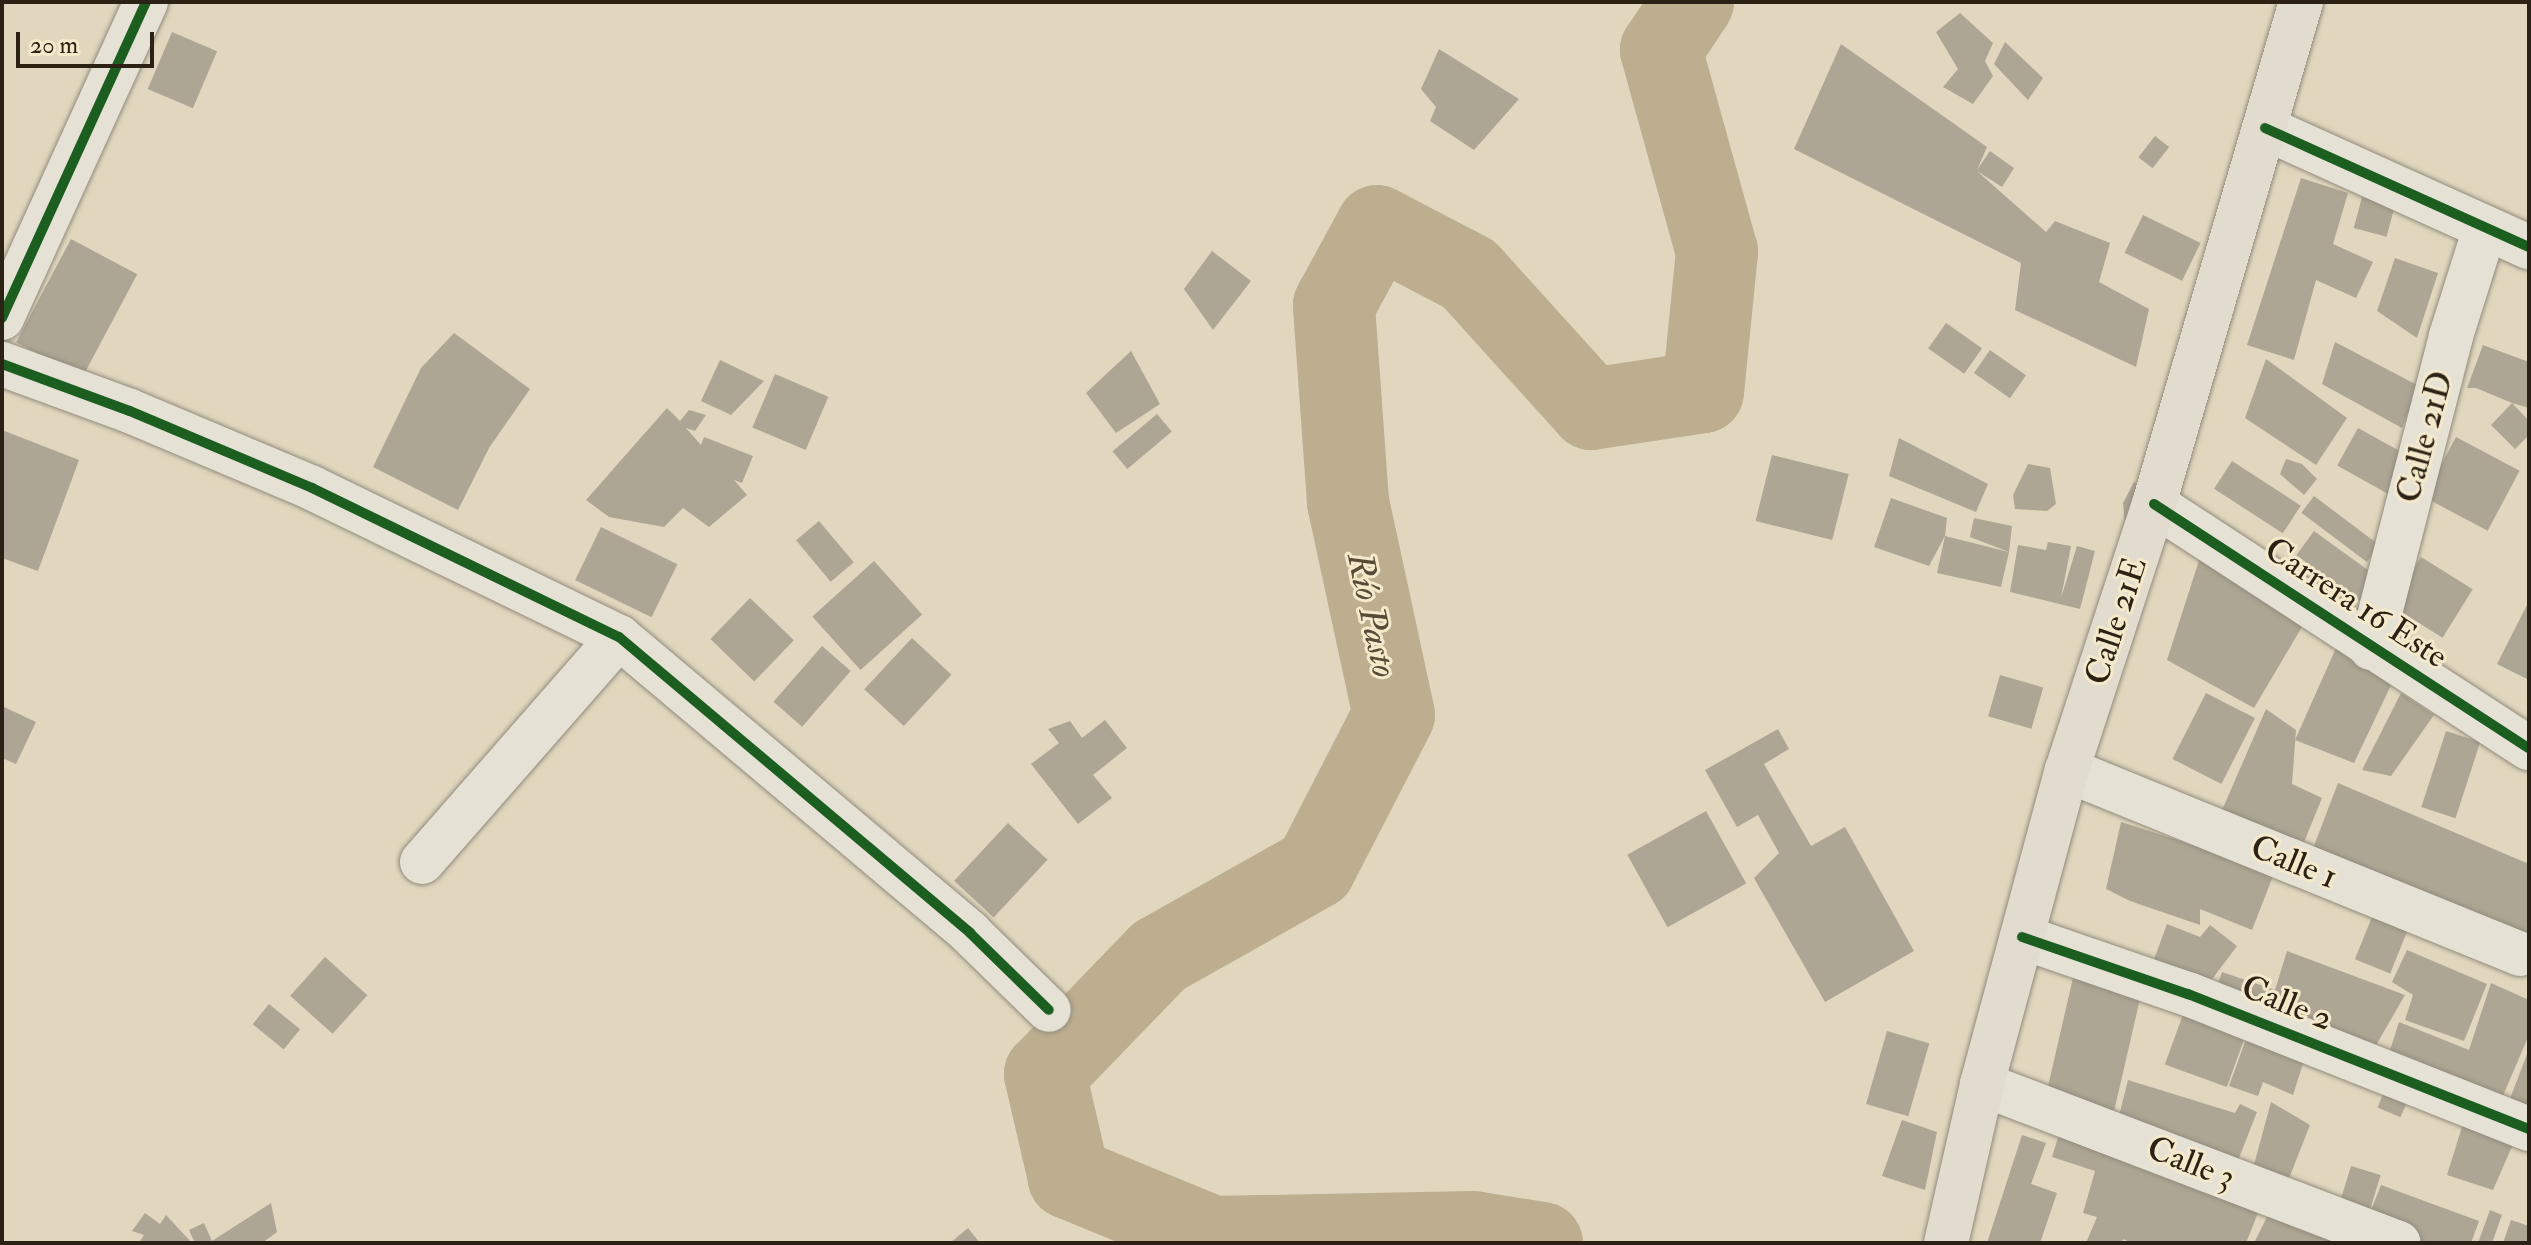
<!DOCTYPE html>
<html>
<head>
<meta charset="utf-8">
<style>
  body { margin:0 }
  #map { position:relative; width:2531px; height:1245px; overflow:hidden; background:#e0d7be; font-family:"IM FELL Double Pica",serif }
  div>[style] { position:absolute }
  .river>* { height:82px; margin:-41px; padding:0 41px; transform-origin:41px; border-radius:41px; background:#bcae8f }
  .building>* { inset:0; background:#ada695; transform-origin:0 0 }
  .roads { filter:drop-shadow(0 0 2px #928b7c) drop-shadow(0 0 2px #928b7c) }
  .minor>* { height:44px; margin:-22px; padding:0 22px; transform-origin:22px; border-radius:22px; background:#e6e1d5 }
  .major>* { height:44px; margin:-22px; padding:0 22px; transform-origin:22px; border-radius:22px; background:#e2dcce }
  .cycleway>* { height:10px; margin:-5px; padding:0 5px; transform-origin:5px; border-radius:5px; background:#1b5e20 }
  span { translate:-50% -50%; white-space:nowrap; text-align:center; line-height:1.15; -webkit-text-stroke:6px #f5e9cb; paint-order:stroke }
  .street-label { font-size:34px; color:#2b2115 }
  .water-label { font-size:36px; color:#584c39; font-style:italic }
  .frame { position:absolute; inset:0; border:4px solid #2b2115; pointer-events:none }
  .scale { position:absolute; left:16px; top:32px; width:138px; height:36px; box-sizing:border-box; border:4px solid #2b2115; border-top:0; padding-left:10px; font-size:24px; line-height:28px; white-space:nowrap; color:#2b2115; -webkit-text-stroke:6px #f5e9cb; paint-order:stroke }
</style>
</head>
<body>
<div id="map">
  <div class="river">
    <i style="left:1542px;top:1243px;width:70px;rotate:-170.9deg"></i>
    <i style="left:1473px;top:1232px;width:260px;rotate:178.9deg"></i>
    <i style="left:1213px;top:1237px;width:156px;rotate:-157.7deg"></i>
    <i style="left:1069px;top:1178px;width:107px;rotate:-103deg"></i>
    <i style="left:1045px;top:1074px;width:164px;rotate:-46deg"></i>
    <i style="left:1159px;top:956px;width:179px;rotate:-29.4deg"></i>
    <i style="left:1315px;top:868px;width:172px;rotate:-62.7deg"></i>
    <i style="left:1394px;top:715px;width:218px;rotate:-102.2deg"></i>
    <i style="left:1348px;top:502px;width:197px;rotate:-94.1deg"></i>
    <i style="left:1334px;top:305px;width:90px;rotate:-61.4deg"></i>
    <i style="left:1377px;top:226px;width:104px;rotate:27.6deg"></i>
    <i style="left:1469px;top:274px;width:182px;rotate:47.9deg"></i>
    <i style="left:1591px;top:409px;width:113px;rotate:-8.6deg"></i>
    <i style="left:1703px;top:392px;width:141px;rotate:-84.3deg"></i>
    <i style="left:1717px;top:252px;width:210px;rotate:-105.5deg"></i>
    <i style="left:1661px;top:50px;width:58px;rotate:-56.3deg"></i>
  </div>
  <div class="building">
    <i style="clip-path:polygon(1960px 13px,1993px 43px,1985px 61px,1993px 76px,1973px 104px,1943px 87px,1958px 69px,1936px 32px)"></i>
    <i style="left:172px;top:32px;width:49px;height:62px;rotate:23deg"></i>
    <i style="clip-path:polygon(2005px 42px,2043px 78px,2028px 100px,1994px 64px)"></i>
    <i style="clip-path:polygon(1841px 44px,1987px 147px,1977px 170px,1990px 151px,2014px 168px,2002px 187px,1977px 171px,2046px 232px,2055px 221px,2110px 243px,2099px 282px,2149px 309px,2136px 367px,2015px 310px,2021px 263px,1794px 149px)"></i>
    <i style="clip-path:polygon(1439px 49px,1519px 99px,1474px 150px,1430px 121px,1436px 107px,1421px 89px)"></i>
    <i style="left:2155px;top:136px;width:18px;height:27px;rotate:38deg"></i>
    <i style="clip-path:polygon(2301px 178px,2348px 193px,2333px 244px,2373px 262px,2356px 298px,2316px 280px,2294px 360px,2247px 345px)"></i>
    <i style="left:2362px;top:197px;width:34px;height:32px;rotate:15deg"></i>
    <i style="left:2143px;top:215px;width:64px;height:42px;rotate:26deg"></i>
    <i style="left:71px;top:239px;width:75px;height:117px;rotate:28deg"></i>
    <i style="clip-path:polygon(1212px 251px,1251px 281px,1213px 330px,1184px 289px)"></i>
    <i style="clip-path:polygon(2395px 258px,2438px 273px,2417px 338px,2377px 311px)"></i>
    <i style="left:1946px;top:323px;width:44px;height:31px;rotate:35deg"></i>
    <i style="clip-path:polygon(454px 333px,530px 389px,489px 448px,458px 510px,373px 467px,421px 368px)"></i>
    <i style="clip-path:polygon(2335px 342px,2419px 386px,2402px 428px,2322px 384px)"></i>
    <i style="clip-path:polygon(2483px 345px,2529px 362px,2529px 408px,2512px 403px,2529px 421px,2529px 435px,2515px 449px,2491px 425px,2512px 403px,2476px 388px,2467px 388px)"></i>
    <i style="left:1990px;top:350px;width:44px;height:28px;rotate:35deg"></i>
    <i style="clip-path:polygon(1131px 351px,1160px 404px,1116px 433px,1086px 393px)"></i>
    <i style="clip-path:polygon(2266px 359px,2347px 418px,2316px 465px,2245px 418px)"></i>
    <i style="clip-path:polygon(720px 360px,764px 381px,731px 415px,701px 401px)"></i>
    <i style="left:775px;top:374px;width:58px;height:58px;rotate:23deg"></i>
    <i style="clip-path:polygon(667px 408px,680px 421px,689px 410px,706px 415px,695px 431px,686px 428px,701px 445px,704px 437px,753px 456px,742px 483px,734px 480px,747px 495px,709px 527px,683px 508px,664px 527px,609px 517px,586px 500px)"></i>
    <i style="left:1157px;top:414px;width:23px;height:58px;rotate:50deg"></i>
    <i style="left:2358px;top:428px;width:60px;height:43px;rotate:29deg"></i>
    <i style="clip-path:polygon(2px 430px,79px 460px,38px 571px,2px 558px)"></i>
    <i style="left:2456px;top:437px;width:72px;height:68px;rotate:28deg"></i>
    <i style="clip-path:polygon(1899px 438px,1988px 484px,1976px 512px,1889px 476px)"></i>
    <i style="left:1772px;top:455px;width:79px;height:68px;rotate:14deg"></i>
    <i style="clip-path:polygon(2286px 459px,2302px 464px,2317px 479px,2304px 495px,2280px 474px)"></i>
    <i style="left:2232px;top:461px;width:82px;height:33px;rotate:33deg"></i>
    <i style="clip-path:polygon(2028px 464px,2050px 468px,2056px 504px,2047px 511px,2015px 509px,2013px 495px)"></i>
    <i style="clip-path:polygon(2134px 482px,2151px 489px,2125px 525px,2123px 503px)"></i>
    <i style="left:2314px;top:496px;width:82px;height:21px;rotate:37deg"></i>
    <i style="clip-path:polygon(1891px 498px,1947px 518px,1945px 536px,2009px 552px,2001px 587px,1937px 573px,1945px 536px,1929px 566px,1874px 547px)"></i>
    <i style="clip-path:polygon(1974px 518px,2012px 526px,2009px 552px,1970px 537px)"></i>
    <i style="left:819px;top:521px;width:54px;height:30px;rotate:50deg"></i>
    <i style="left:601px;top:527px;width:85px;height:59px;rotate:26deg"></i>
    <i style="left:2314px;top:531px;width:78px;height:30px;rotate:36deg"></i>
    <i style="clip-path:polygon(2048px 542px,2071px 546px,2061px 598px,2077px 546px,2095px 551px,2080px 609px,2010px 592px,2018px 545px,2046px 550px)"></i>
    <i style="clip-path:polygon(2202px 551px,2309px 615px,2254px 708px,2167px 660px)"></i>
    <i style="left:2421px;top:557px;width:61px;height:57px;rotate:32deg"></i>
    <i style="left:874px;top:561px;width:72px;height:83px;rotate:48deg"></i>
    <i style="left:750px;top:598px;width:61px;height:57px;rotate:44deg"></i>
    <i style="clip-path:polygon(2529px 601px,2529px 680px,2497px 664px)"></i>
    <i style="left:912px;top:638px;width:54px;height:70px;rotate:43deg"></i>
    <i style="left:822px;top:646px;width:38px;height:74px;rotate:41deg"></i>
    <i style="clip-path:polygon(2336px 648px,2392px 683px,2354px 763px,2295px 740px)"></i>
    <i style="left:2000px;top:675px;width:45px;height:43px;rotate:16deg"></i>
    <i style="left:2206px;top:693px;width:55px;height:74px;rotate:27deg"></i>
    <i style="clip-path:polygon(2401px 693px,2434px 715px,2391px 776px,2362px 770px)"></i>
    <i style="clip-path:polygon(2px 706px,36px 722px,16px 764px,2px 758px)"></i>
    <i style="clip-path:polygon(2266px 709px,2296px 730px,2292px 784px,2322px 798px,2300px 852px,2219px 817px)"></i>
    <i style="clip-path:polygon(1105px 720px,1127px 748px,1093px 775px,1112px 798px,1078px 824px,1031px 764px,1059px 743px,1048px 729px,1070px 721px,1082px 738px)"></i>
    <i style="clip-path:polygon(1778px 729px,1789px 749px,1764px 764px,1811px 846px,1845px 827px,1914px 951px,1825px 1002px,1754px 878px,1779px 853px,1758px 815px,1737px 827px,1705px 770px)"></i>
    <i style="left:2446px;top:731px;width:36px;height:80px;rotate:18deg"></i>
    <i style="clip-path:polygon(2338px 783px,2529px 864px,2529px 943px,2309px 859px)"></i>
    <i style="left:1706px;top:811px;width:83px;height:90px;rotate:61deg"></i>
    <i style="clip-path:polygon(2121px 822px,2275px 871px,2252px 930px,2200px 909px,2200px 925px,2130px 901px,2106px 889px)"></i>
    <i style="left:1008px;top:823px;width:54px;height:79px;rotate:43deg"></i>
    <i style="left:2374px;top:912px;width:38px;height:51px;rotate:22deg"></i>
    <i style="clip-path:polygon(2167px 924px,2200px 937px,2210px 925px,2237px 946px,2207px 986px,2153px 962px)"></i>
    <i style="clip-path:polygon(2407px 950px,2487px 984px,2464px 1041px,2405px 1020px,2413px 995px,2392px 982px)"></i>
    <i style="clip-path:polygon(2287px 951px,2405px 995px,2371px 1054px,2214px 995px,2222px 972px,2275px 990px)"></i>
    <i style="left:325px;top:957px;width:57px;height:52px;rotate:42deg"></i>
    <i style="left:2073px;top:978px;width:70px;height:129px;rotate:13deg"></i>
    <i style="clip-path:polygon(2491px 983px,2529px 1000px,2529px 1035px,2496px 1112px,2385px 1066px,2399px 1022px,2469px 1050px)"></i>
    <i style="left:269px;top:1004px;width:40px;height:26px;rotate:39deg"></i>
    <i style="left:2185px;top:1009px;width:66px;height:59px;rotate:20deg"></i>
    <i style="clip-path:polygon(2251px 1025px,2308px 1048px,2293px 1095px,2263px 1082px,2258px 1096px,2229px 1086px)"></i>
    <i style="left:1887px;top:1031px;width:44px;height:76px;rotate:16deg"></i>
    <i style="clip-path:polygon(2529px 1049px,2529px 1114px,2508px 1104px)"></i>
    <i style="left:2390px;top:1078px;width:25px;height:32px;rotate:23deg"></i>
    <i style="clip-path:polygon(2128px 1080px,2235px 1113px,2240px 1104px,2257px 1112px,2235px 1168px,2116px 1128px)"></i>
    <i style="clip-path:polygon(2271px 1102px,2310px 1125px,2284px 1191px,2251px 1176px)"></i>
    <i style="clip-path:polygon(2466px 1114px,2514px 1142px,2493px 1190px,2447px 1175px)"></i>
    <i style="clip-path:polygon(1902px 1120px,1937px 1132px,1925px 1190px,1882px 1176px)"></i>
    <i style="clip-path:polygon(2060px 1131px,2262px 1203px,2246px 1243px,2132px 1243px,2123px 1239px,2122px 1243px,2086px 1243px,2097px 1217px,2083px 1213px,2095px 1171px,2052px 1157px)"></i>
    <i style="clip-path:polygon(2022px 1135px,2046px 1143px,2031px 1184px,2057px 1193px,2040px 1243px,1987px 1243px)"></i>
    <i style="left:2351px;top:1166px;width:31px;height:50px;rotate:17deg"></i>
    <i style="clip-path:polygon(2381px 1185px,2479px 1221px,2471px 1243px,2409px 1243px,2365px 1225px)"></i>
    <i style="clip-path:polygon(271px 1203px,277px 1232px,262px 1243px,195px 1243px,189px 1230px,204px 1223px,212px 1241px)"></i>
    <i style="clip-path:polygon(2271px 1209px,2341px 1243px,2254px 1243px)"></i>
    <i style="clip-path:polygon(2490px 1210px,2502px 1215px,2492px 1243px,2478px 1243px)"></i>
    <i style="clip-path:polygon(145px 1213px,160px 1224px,166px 1215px,192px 1243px,139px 1243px,144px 1235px,132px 1231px)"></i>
    <i style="clip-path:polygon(2511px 1220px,2529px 1226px,2529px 1243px,2503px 1243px)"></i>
    <i style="clip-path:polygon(968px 1228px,980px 1243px,950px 1243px)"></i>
  </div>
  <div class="roads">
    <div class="minor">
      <i style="left:2265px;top:128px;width:290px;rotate:24.3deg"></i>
      <i style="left:2px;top:318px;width:347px;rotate:-65.5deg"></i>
      <i style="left:2px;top:364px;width:136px;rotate:20.2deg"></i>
      <i style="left:130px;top:411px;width:198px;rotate:22.9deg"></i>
      <i style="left:312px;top:488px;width:341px;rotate:25.9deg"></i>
      <i style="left:619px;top:637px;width:459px;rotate:40.1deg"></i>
      <i style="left:970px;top:933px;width:110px;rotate:44.3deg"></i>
      <i style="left:2154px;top:504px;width:447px;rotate:33.1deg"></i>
      <i style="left:2371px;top:648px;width:322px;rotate:-75.6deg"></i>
      <i style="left:2451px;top:336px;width:113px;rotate:-72.5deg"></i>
      <i style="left:2067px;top:770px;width:489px;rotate:22.1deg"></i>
      <i style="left:422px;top:862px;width:299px;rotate:-48.8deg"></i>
      <i style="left:2022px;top:937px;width:176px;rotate:19deg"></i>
      <i style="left:2188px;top:994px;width:367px;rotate:21.6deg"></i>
      <i style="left:1982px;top:1084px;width:446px;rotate:20.9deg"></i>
    </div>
    <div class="major">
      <i style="left:1946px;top:1243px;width:163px;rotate:-77.2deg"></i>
      <i style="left:1982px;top:1084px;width:325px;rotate:-74.9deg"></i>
      <i style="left:2067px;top:770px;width:280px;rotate:-71.9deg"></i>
      <i style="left:2154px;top:504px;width:523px;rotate:-73.68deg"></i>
    </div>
  </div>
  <div class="cycleway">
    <i style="left:2265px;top:128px;width:290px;rotate:24.3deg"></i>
    <i style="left:2px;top:318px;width:347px;rotate:-65.5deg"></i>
    <i style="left:2px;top:364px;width:136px;rotate:20.2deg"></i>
    <i style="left:130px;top:411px;width:198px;rotate:22.9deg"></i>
    <i style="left:312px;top:488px;width:341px;rotate:25.9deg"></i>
    <i style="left:619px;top:637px;width:459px;rotate:40.1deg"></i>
    <i style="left:970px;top:933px;width:110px;rotate:44.3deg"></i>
    <i style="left:2154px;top:504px;width:447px;rotate:33.1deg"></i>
    <i style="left:2022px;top:937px;width:176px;rotate:19deg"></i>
    <i style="left:2188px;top:994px;width:367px;rotate:21.6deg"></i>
  </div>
  <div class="street-label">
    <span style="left:2425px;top:437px;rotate:-75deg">Calle 21D</span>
    <span style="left:2356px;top:603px;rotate:33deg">Carrera 16 Este</span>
    <span style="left:2116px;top:621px;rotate:-72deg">Calle 21E</span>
    <span style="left:2294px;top:862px;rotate:22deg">Calle 1</span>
    <span style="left:2287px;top:1003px;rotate:22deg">Calle 2</span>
    <span style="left:2191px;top:1163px;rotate:21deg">Calle 3</span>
  </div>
  <div class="water-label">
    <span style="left:1372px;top:615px;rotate:78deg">Río Pasto</span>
  </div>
  <div class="frame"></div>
  <div class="scale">20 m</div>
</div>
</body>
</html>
